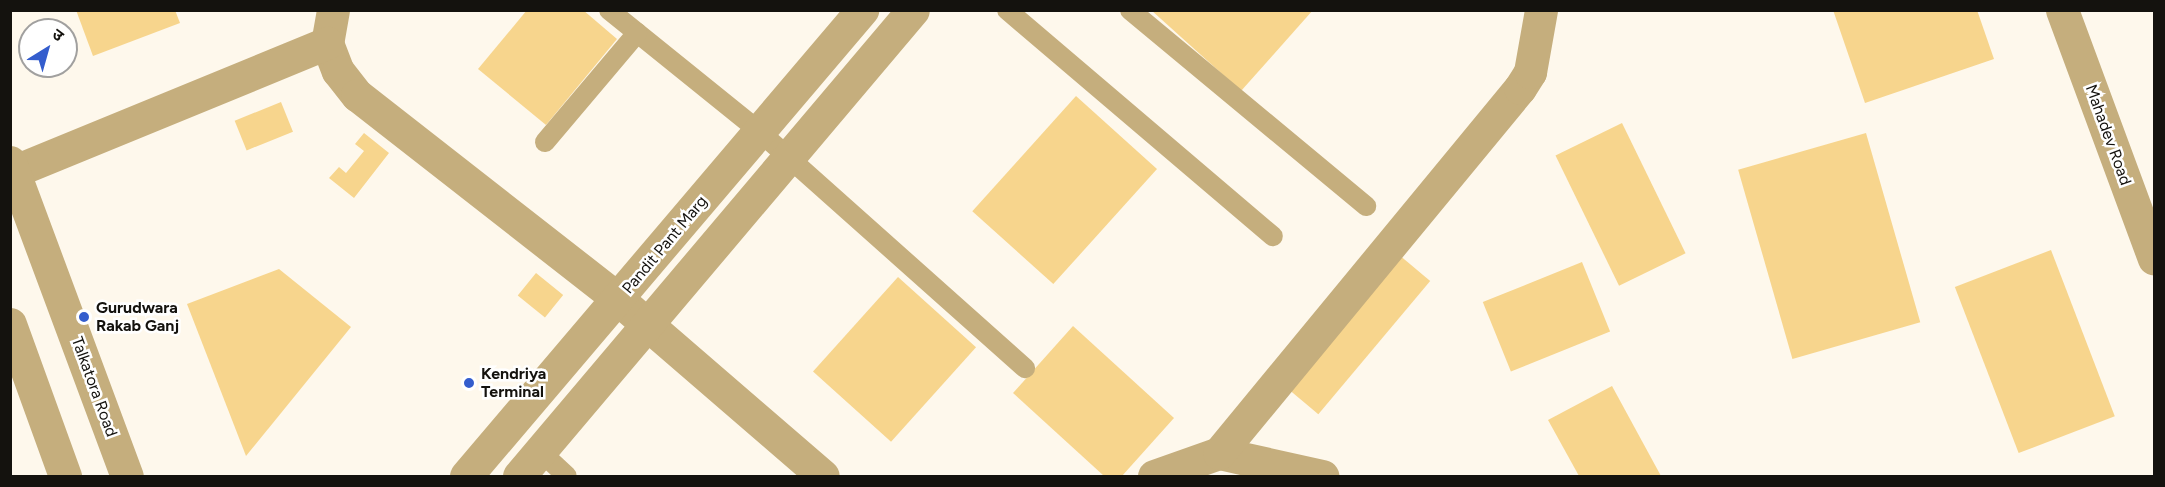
<!DOCTYPE html>
<html>
<head>
<meta charset="utf-8">
<style>
  body { margin:0 }
  #map { position:relative; width:2165px; height:487px; overflow:hidden; background:#fef8ec; font-family:Figtree,"Noto Sans Devanagari",sans-serif }
  div>[style] { position:absolute }
  .building>* { inset:0; background:#f7d58d; transform-origin:0 0 }
  .service>* { height:20px; margin:-10px; padding:0 10px; transform-origin:10px; border-radius:10px; background:#c5ae7d }
  .minor>* { height:33px; margin:-16.5px; padding:0 16.5px; transform-origin:16.5px; border-radius:16.5px; background:#c5ae7d }
  .tertiary>* { height:33px; margin:-16.5px; padding:0 16.5px; transform-origin:16.5px; border-radius:16.5px; background:#c5ae7d }
  .dots>* { width:16px; height:16px; translate:-50% -50%; box-sizing:border-box; border:3px solid #fff; border-radius:50% }
  span { translate:-50% -50%; white-space:nowrap; text-align:center; line-height:1.15; -webkit-text-stroke:5px #fff; paint-order:stroke }
  .street-label { font-size:16px; color:#14120e }
  .poi-label { font-size:16px; color:#14120e; font-weight:700 }
  .left { translate:0 -50%; text-align:left }
  .frame { position:absolute; inset:0; border:12px solid #14120e; pointer-events:none }
  .north { position:absolute; left:18px; top:18px; width:60px; height:60px; box-sizing:border-box; background:#fff; border:2px solid #a1a09f; border-radius:50%; rotate:37deg; font-size:16px; font-weight:700; line-height:24px; text-align:center; color:#14120e }
  .north::after { content:''; display:block; margin:auto; width:21px; height:27px; background:#345dcd; clip-path:polygon(50% 0,100% 100%,50% 72%,0 100%) }
</style>
</head>
<body>
<div id="map">
  <div class="building">
    <i style="clip-path:polygon(76px 10px,175px 10px,180px 23px,93px 56px)"></i>
    <i style="clip-path:polygon(527px 10px,583px 10px,617px 39px,546px 125px,478px 69px)"></i>
    <i style="clip-path:polygon(1151px 10px,1313px 10px,1241px 91px)"></i>
    <i style="clip-path:polygon(1833px 10px,1977px 10px,1994px 59px,1865px 103px)"></i>
    <i style="left:1076px;top:96px;width:109px;height:155px;rotate:42deg"></i>
    <i style="left:281px;top:102px;width:32px;height:50px;rotate:68deg"></i>
    <i style="left:1622px;top:123px;width:145px;height:74px;rotate:64deg"></i>
    <i style="clip-path:polygon(364px 133px,389px 153px,354px 198px,329px 178px,339px 167px,346px 173px,364px 151px,355px 144px)"></i>
    <i style="left:1866px;top:133px;width:197px;height:133px;rotate:74deg"></i>
    <i style="left:2051px;top:250px;width:178px;height:103px;rotate:69deg"></i>
    <i style="left:1398px;top:254px;width:42px;height:174px;rotate:40deg"></i>
    <i style="left:1582px;top:262px;width:75px;height:107px;rotate:68deg"></i>
    <i style="clip-path:polygon(279px 269px,351px 327px,246px 456px,187px 304px)"></i>
    <i style="left:536px;top:273px;width:35px;height:29px;rotate:39deg"></i>
    <i style="left:898px;top:277px;width:105px;height:127px;rotate:42deg"></i>
    <i style="clip-path:polygon(1073px 326px,1174px 418px,1122px 476px,1104px 476px,1013px 393px)"></i>
    <i style="clip-path:polygon(1612px 386px,1661px 476px,1579px 476px,1548px 420px)"></i>
  </div>
  <div class="service">
    <i style="left:609px;top:10px;width:194px;rotate:38.9deg"></i>
    <i style="left:760px;top:132px;width:355px;rotate:41.7deg"></i>
    <i style="left:1007px;top:10px;width:349px;rotate:40.4deg"></i>
    <i style="left:1130px;top:10px;width:307px;rotate:39.7deg"></i>
    <i style="left:545px;top:142px;width:143px;rotate:-49.8deg"></i>
    <i style="left:541px;top:452px;width:35px;rotate:43deg"></i>
  </div>
  <div class="minor">
    <i style="left:333px;top:10px;width:34px;rotate:100deg"></i>
    <i style="left:327px;top:43px;width:30px;rotate:69deg"></i>
    <i style="left:338px;top:71px;width:31px;rotate:52deg"></i>
    <i style="left:357px;top:95px;width:333px;rotate:38deg"></i>
    <i style="left:619px;top:300px;width:269px;rotate:40.8deg"></i>
    <i style="left:2062px;top:10px;width:265px;rotate:69.7deg"></i>
    <i style="left:10px;top:173px;width:343px;rotate:-22.3deg"></i>
    <i style="left:1219px;top:453px;width:106px;rotate:12.6deg"></i>
    <i style="left:1154px;top:476px;width:69px;rotate:-19.5deg"></i>
    <i style="left:1219px;top:453px;width:473px;rotate:-50.5deg"></i>
    <i style="left:1520px;top:88px;width:19px;rotate:-58deg"></i>
    <i style="left:1530px;top:72px;width:63px;rotate:-79.9deg"></i>
  </div>
  <div class="tertiary">
    <i style="left:10px;top:162px;width:335px;rotate:69.6deg"></i>
    <i style="left:10px;top:324px;width:162px;rotate:70.1deg"></i>
    <i style="left:466px;top:476px;width:612px;rotate:-49.64deg"></i>
    <i style="left:519px;top:476px;width:610px;rotate:-49.79deg"></i>
  </div>
  <div class="dots">
    <i style="left:84px;top:317px;background:#345dcd"></i>
    <i style="left:469px;top:383px;background:#345dcd"></i>
  </div>
  <div class="street-label">
    <span style="left:2108px;top:135px;rotate:70deg">Mahadev Road</span>
    <span style="left:665px;top:245px;rotate:-50deg">Pandit Pant Marg</span>
    <span style="left:94px;top:387px;rotate:70deg">Talkatora Road</span>
  </div>
  <div class="poi-label">
    <span class="left" style="left:96px;top:317px">Gurudwara<br>Rakab Ganj</span>
    <span class="left" style="left:481px;top:383px">Kendriya<br>Terminal</span>
  </div>
  <div class="frame"></div>
  <div class="north">उ</div>
</div>
</body>
</html>
